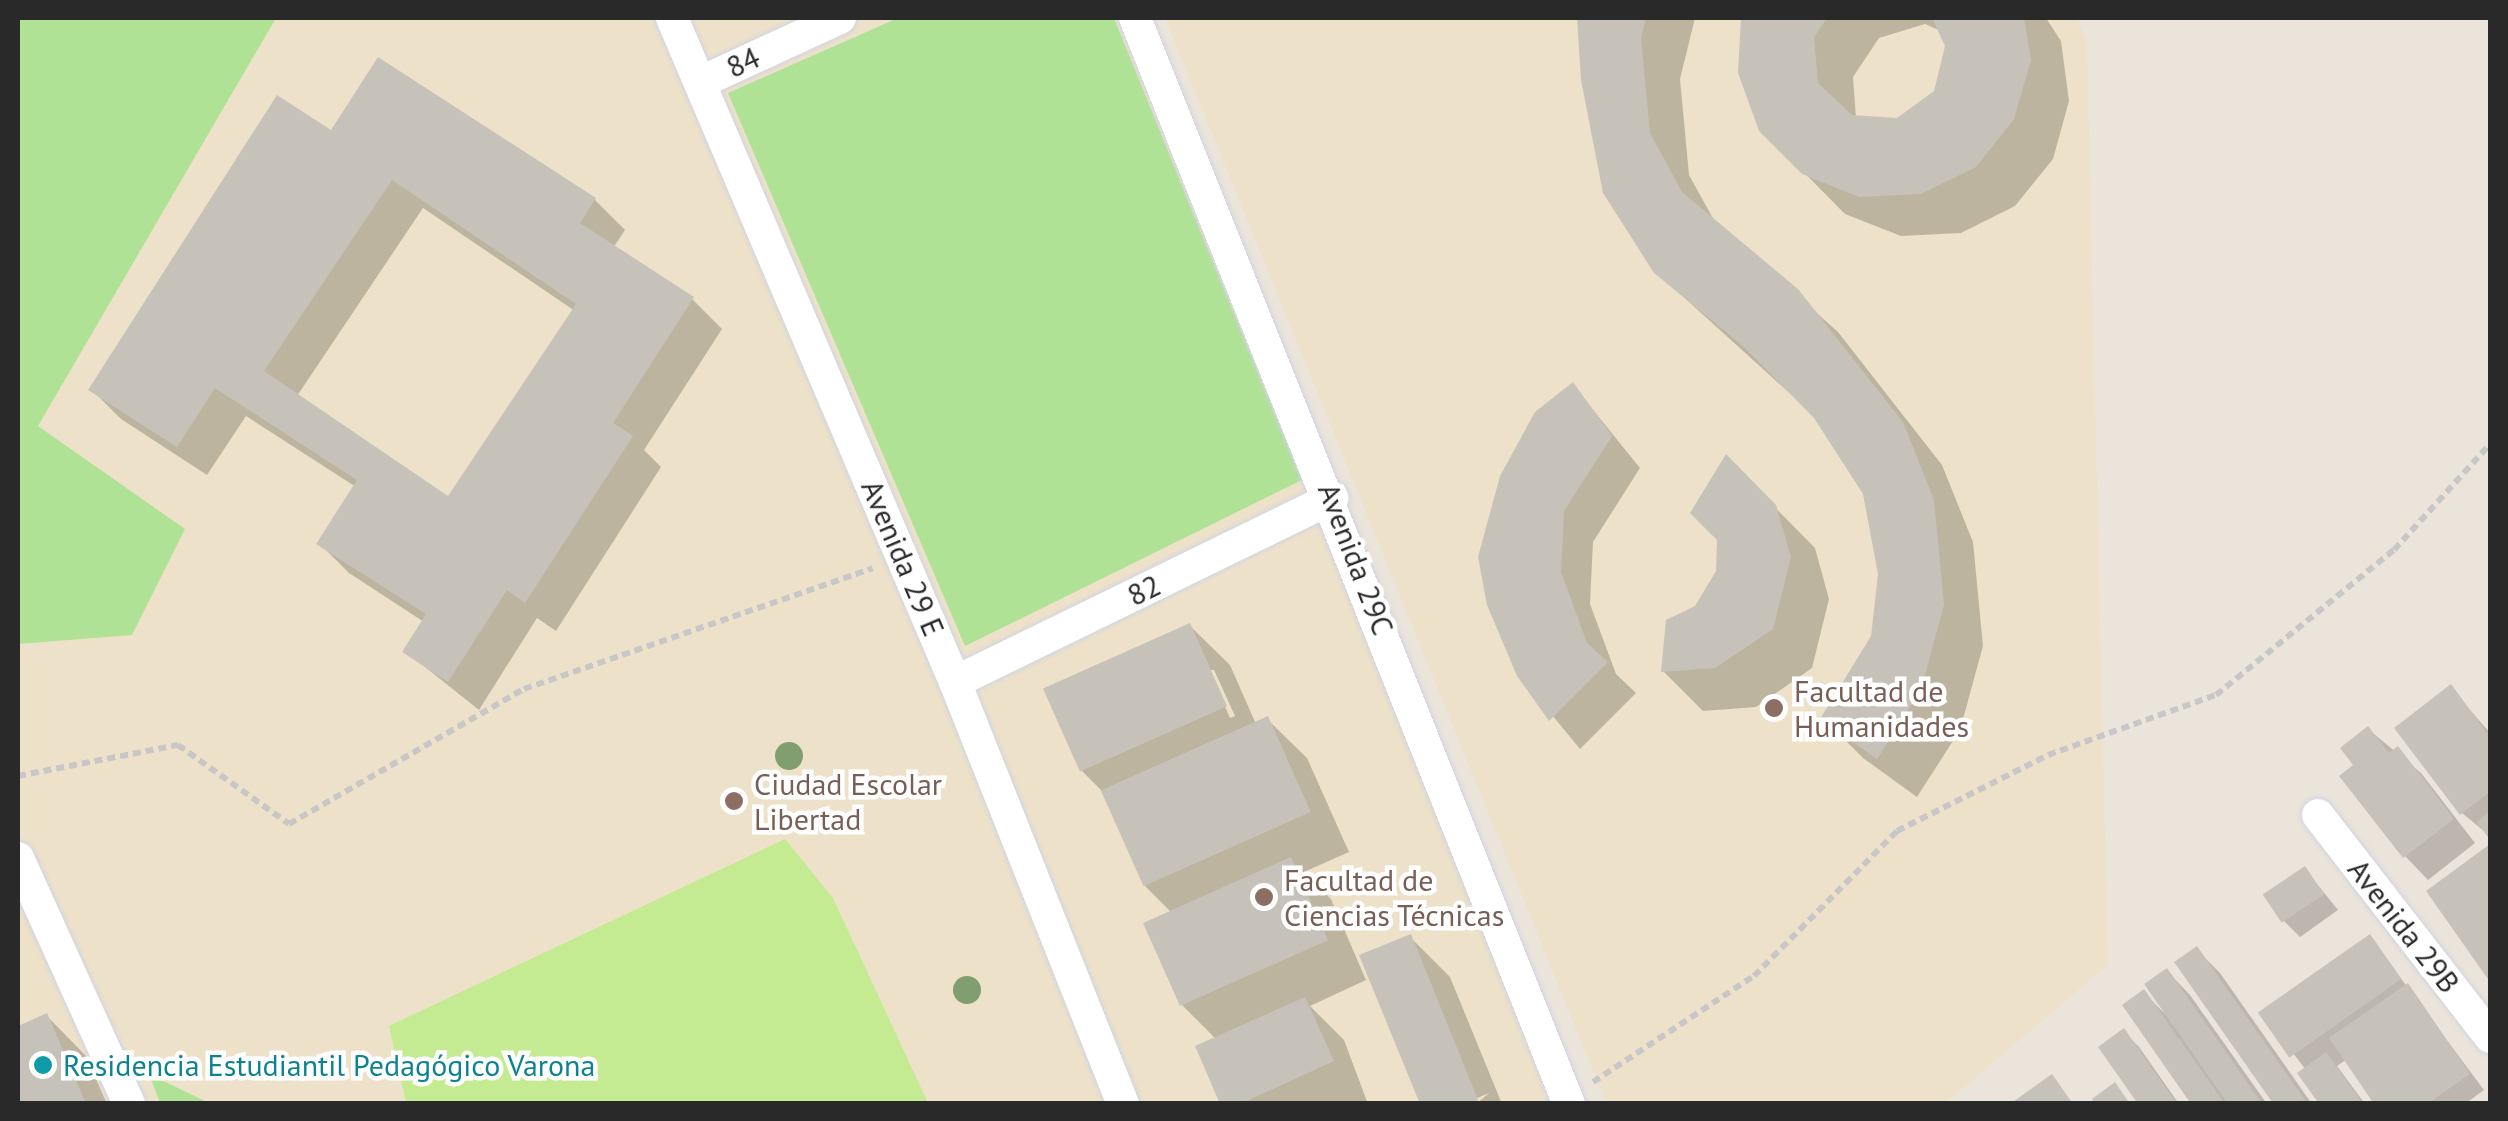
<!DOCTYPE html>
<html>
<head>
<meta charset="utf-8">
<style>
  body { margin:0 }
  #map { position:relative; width:2508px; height:1121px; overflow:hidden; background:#ebe4da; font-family:"PT Sans",sans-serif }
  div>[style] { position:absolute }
  .education>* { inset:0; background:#ede2c9 }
  .green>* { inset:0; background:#b0e296 }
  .pitch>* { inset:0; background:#c4ea92 }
  .shadow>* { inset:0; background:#0003 }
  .building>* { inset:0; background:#c7c2b9; transform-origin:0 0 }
  .path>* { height:6px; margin-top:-3px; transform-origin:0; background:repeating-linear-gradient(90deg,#c7c7c7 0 8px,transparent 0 13px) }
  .roads { filter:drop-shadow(0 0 2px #d0d3e2) drop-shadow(0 0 2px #d0d3e2) }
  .street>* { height:32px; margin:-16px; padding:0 16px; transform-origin:16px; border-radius:16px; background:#fff }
  .trees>* { width:28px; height:28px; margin:-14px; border-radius:50%; background:#809e70 }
  .dots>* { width:28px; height:28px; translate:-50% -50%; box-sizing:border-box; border:5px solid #fff; border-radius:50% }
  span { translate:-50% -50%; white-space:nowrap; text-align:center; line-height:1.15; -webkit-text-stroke:9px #fff; paint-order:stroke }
  .street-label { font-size:30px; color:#292929 }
  .education-label { font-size:30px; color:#785e54 }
  .left { translate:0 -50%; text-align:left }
  .culture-label { font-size:30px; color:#0d838f }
  .frame { position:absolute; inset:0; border:20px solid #292929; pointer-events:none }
</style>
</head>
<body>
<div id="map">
  <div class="education">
    <i style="clip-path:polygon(18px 18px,1135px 18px,1569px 1103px,18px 1103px)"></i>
    <i style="clip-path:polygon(1165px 18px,2077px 18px,2087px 41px,2108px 965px,1946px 1103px,1606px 1103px)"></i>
  </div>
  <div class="green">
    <i style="clip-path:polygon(18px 18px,276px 18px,38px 426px,185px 529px,132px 635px,18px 644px)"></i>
    <i style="clip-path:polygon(898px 18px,1114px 18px,1302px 480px,965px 646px,728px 93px)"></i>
    <i style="clip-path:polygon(149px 1074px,209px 1103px,160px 1103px)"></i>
  </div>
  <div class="pitch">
    <i style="clip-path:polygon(785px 839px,833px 898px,928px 1103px,406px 1103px,389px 1026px)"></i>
  </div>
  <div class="shadow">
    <i style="clip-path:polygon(1580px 18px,1695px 18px,1680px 79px,1689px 175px,1715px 222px,1838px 332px,1942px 465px,1973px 542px,1983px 646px,1960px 730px,1917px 797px,1863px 758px,1823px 718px,1873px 637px,1881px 574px,1865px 493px,1816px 417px,1656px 272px)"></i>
    <i style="clip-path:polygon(evenodd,1744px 18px,2046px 18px,2061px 41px,2069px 101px,2053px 159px,2015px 206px,1961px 233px,1901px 236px,1845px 214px,1761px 129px,1741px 73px,1744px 18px,1925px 24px,1941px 31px,1948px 45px,1937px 92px,1898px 120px,1856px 118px,1853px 77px,1879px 38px,1925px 24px)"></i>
    <i style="clip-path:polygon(evenodd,379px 60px,595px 200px,625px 230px,613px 248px,692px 299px,722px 329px,644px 450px,661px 467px,556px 631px,537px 618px,479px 710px,405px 651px,424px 622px,349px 573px,319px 543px,356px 487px,246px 416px,207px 475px,121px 419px,91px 389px,332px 133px,379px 60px,423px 208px,575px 311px,449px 499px,297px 396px,423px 208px)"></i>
    <i style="clip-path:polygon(1573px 385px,1640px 468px,1593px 542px,1590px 604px,1616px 674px,1636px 693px,1580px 749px,1519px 675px)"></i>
    <i style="clip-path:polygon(1726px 458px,1815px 548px,1829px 599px,1812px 668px,1756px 707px,1703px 711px,1663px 671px,1718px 572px)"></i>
    <i style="clip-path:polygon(evenodd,1190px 626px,1230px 665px,1256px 724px,1267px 719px,1307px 758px,1349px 852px,1304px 872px,1331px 899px,1366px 980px,1310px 1006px,1344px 1040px,1368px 1104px,1222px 1104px,1216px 1039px,1182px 1005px,1172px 913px,1146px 887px,1103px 792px,1082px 771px,1190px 626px,1209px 670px,1214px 670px,1235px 716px,1230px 718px,1209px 670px)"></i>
    <i style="clip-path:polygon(2451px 688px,2490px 733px,2490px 836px,2462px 813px)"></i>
    <i style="clip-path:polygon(2368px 729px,2421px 773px,2475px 843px,2428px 880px,2405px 856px,2357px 766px)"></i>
    <i style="clip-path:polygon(2490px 848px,2490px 978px,2429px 891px)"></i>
    <i style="clip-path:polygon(2305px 869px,2338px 910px,2300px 937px,2284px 921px)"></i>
    <i style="clip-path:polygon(1410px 937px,1450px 977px,1502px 1104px,1476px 1104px,1489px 1093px,1463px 1104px)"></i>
    <i style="clip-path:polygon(2370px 937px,2484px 1090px,2465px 1104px,2377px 1104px,2347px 1059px,2337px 1066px,2365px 1104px,2322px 1104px,2306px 1070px,2263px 1014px)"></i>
    <i style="clip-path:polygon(2196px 949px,2220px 973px,2312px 1104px,2277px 1104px)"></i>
    <i style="clip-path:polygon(2167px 971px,2190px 995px,2267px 1104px,2194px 1104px,2144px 993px,2166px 1015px)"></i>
    <i style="clip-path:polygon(47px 1016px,86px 1056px,107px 1104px,18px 1104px,18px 1029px)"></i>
    <i style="clip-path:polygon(2124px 1032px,2139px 1047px,2179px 1104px,2141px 1104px)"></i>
  </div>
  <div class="building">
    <i style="clip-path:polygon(1577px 18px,1646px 18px,1641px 38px,1650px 133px,1682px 192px,1798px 289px,1903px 422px,1934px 500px,1944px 605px,1921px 690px,1877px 759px,1820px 719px,1871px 636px,1878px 574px,1863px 494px,1814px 418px,1743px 346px,1654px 273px,1603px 193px,1581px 80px)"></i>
    <i style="clip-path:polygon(1741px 18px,1827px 18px,1814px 37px,1818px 83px,1852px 115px,1897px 118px,1934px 91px,1945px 46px,1932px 18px,2024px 18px,2031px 60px,2014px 119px,1976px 167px,1921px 194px,1859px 197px,1802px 174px,1759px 131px,1738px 73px)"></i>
    <i style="clip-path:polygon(evenodd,378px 57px,596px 198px,580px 223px,694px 297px,613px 423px,633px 436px,525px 603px,507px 590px,448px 682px,402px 652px,426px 614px,316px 544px,357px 480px,215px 388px,177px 447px,88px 390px,277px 95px,331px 130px,378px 57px,392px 180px,576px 304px,448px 496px,264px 371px,392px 180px)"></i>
    <i style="clip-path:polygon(1573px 382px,1612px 436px,1564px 511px,1561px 572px,1587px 643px,1608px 662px,1549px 721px,1517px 676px,1487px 605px,1478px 557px,1500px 476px,1535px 412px)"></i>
    <i style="clip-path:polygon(1726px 454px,1776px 505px,1791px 557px,1773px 629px,1715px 668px,1661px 672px,1666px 620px,1695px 606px,1716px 571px,1717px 540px,1690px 513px)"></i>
    <i style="left:1190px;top:623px;width:91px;height:161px;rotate:66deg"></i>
    <i style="clip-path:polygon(2451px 684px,2490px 737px,2490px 792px,2460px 815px,2394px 728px)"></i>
    <i style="left:1268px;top:716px;width:105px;height:183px;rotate:66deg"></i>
    <i style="clip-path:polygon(2368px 726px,2389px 753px,2398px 746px,2454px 819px,2403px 858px,2339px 776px,2353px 765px,2340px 748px)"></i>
    <i style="clip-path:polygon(2490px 811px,2490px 840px,2477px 822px)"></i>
    <i style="clip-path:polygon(2490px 844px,2490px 982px,2426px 891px)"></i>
    <i style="left:1291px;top:857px;width:91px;height:162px;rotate:66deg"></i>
    <i style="left:2305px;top:866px;width:34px;height:51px;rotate:56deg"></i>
    <i style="clip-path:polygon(1411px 934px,1478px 1100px,1469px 1104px,1420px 1104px,1359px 955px)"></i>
    <i style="left:2370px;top:934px;width:55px;height:137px;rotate:55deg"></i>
    <i style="left:2197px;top:946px;width:193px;height:28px;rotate:55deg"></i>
    <i style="left:2167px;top:968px;width:166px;height:28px;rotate:55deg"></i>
    <i style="clip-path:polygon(2408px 983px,2470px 1074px,2427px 1104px,2374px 1104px,2329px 1038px)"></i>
    <i style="clip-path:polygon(2144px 989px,2225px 1104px,2191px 1104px,2122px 1005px)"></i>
    <i style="clip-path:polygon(1305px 997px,1334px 1061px,1240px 1104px,1220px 1104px,1195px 1046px)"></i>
    <i style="clip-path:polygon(47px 1013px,86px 1104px,18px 1104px,18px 1026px)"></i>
    <i style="clip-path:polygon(2124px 1028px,2177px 1104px,2138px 1104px,2098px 1047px)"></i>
    <i style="clip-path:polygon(2326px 1052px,2363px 1104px,2319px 1104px,2297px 1073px)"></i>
    <i style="clip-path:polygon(2052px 1074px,2073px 1104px,2010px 1104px)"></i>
    <i style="clip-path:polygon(2115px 1082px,2130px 1104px,2095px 1104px,2092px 1099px)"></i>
  </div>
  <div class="path">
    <i style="left:18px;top:776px;width:163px;rotate:-11deg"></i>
    <i style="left:178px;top:745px;width:136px;rotate:35.4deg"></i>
    <i style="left:289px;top:824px;width:271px;rotate:-29.9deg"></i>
    <i style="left:524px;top:689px;width:369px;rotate:-19.1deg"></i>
    <i style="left:1593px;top:1082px;width:193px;rotate:-33.4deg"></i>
    <i style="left:1754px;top:976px;width:204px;rotate:-45.4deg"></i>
    <i style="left:1897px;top:831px;width:169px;rotate:-26.7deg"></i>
    <i style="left:2048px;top:755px;width:178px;rotate:-19.7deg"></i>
    <i style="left:2216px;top:695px;width:230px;rotate:-39.2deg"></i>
    <i style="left:2394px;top:550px;width:143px;rotate:-47.8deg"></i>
  </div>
  <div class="roads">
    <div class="street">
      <i style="left:672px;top:18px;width:722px;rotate:66.92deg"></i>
      <i style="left:955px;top:682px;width:454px;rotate:68.3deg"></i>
      <i style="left:1135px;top:18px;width:1170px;rotate:68.22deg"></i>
      <i style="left:701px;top:82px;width:153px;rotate:-24.7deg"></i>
      <i style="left:955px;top:682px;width:420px;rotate:-26deg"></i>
      <i style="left:2318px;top:815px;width:281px;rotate:52.2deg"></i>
      <i style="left:18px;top:858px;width:270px;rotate:65.7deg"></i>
    </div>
  </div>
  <div class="trees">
    <i style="left:789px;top:756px"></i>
    <i style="left:967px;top:990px"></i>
  </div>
  <div class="dots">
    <i style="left:1774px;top:708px;background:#8d6e63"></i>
    <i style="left:734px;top:801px;background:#8d6e63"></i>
    <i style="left:1264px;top:897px;background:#8d6e63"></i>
    <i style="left:43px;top:1065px;background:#0f9aa8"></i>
  </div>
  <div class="street-label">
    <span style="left:743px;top:62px;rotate:-25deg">84</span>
    <span style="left:903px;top:558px;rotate:67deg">Avenida 29 E</span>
    <span style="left:1356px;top:559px;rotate:69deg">Avenida 29C</span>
    <span style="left:1144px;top:590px;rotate:-26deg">82</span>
    <span style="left:2404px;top:926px;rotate:52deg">Avenida 29B</span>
  </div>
  <div class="education-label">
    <span class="left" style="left:1794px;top:708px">Facultad de<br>Humanidades</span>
    <span class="left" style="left:754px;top:801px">Ciudad Escolar<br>Libertad</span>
    <span class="left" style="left:1284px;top:897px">Facultad de<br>Ciencias Técnicas</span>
  </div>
  <div class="culture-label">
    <span class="left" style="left:63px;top:1065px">Residencia Estudiantil Pedagógico Varona</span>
  </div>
  <div class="frame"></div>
</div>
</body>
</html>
